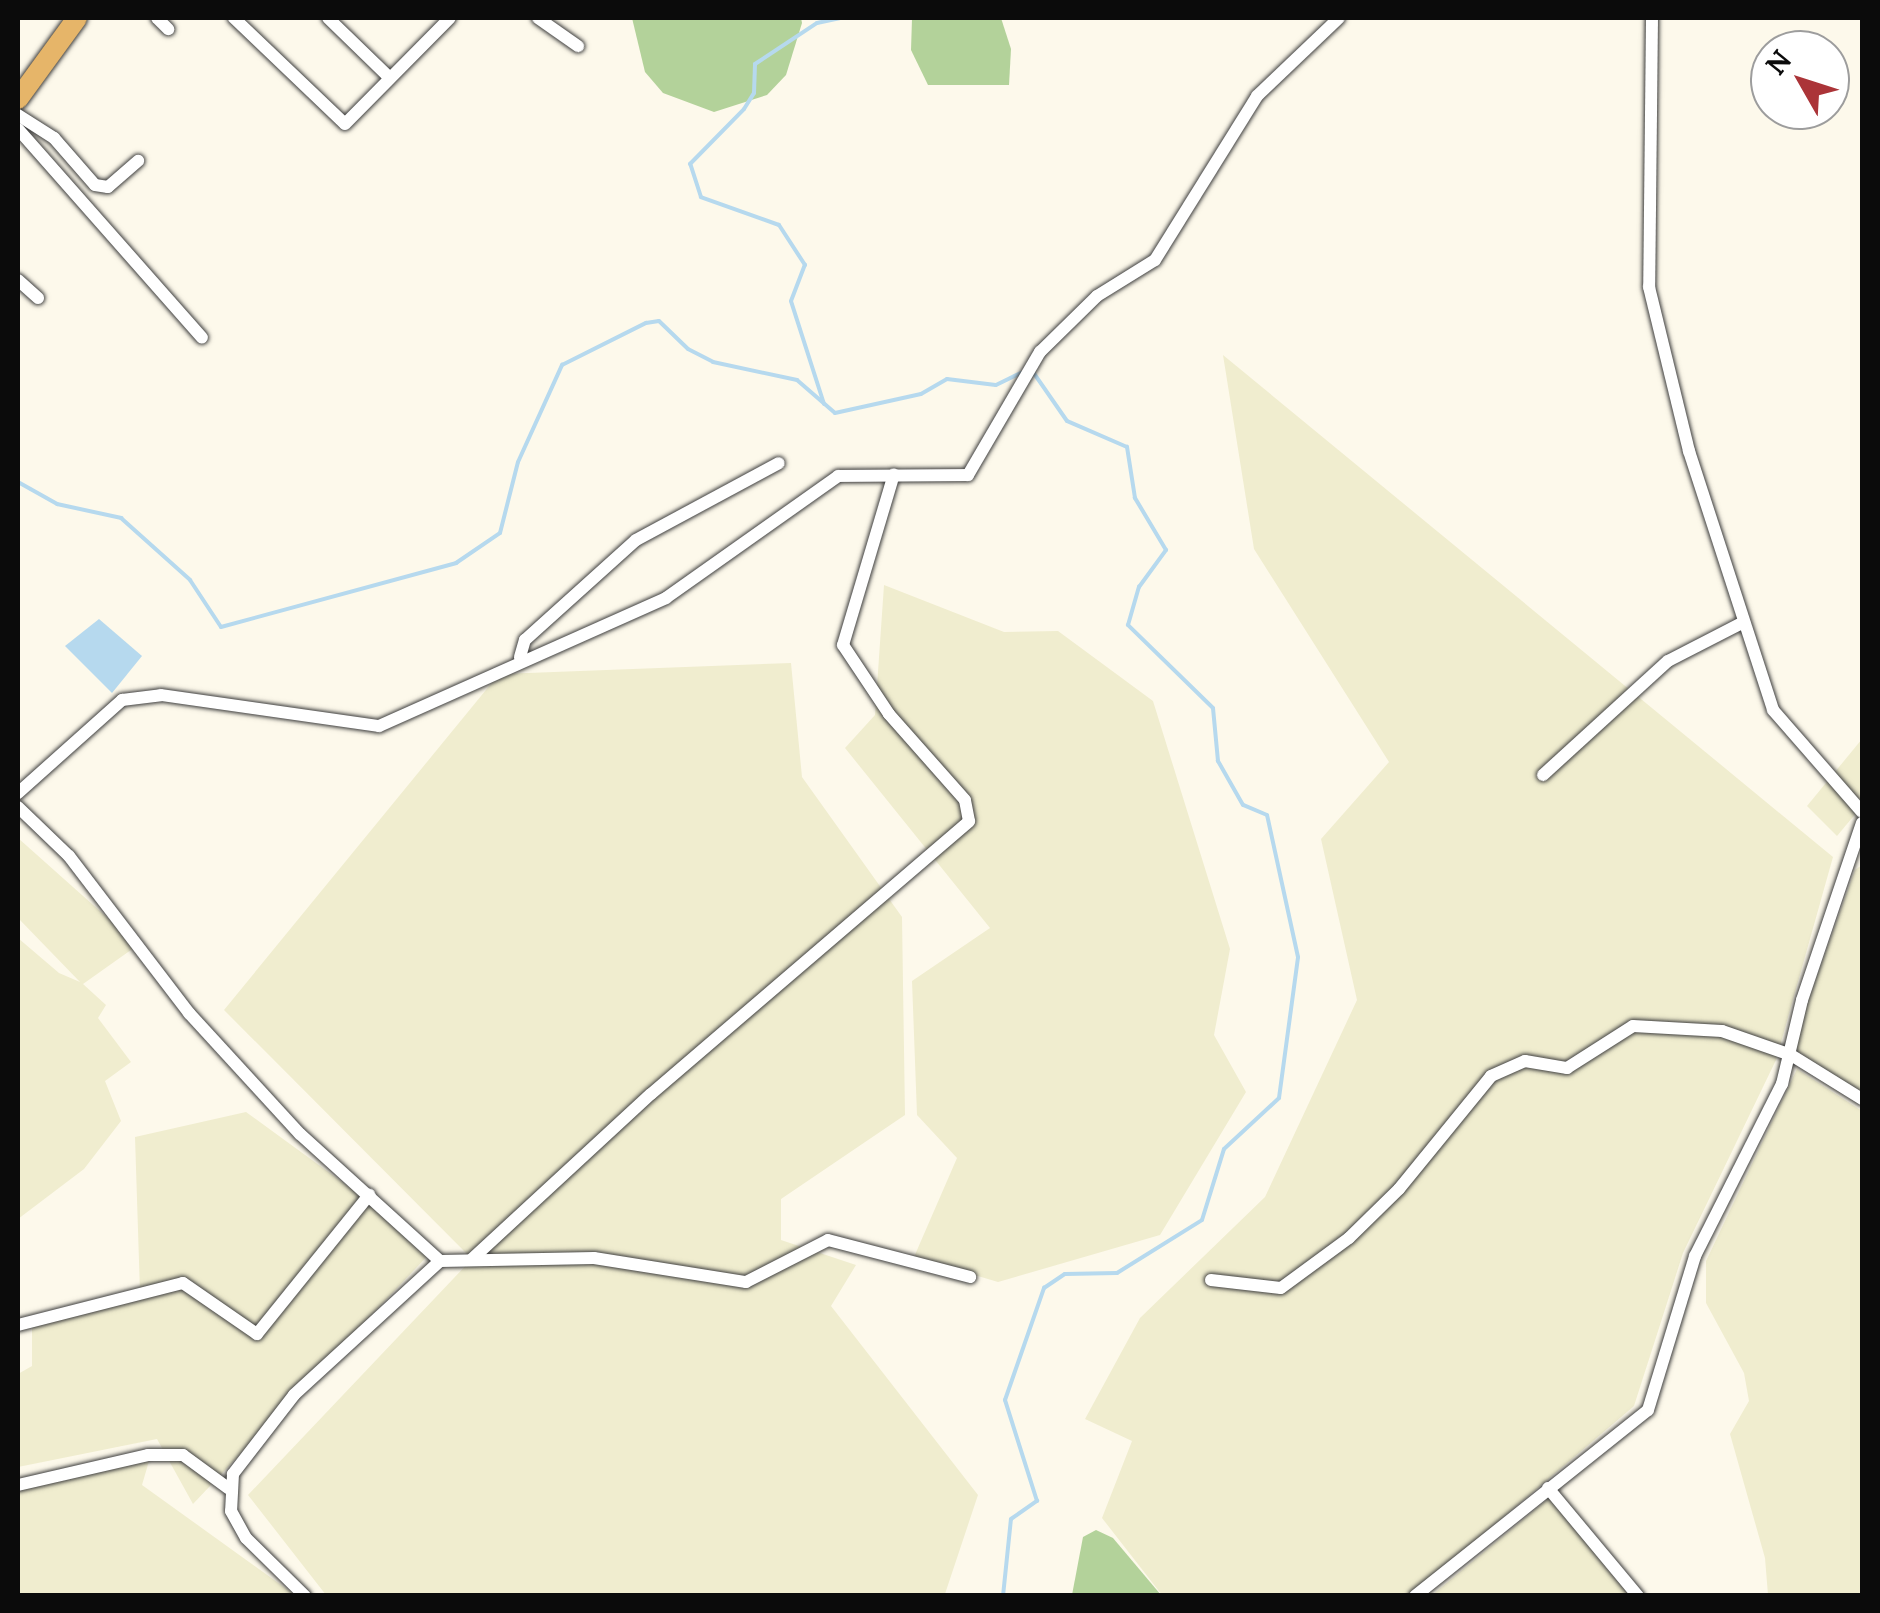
<!DOCTYPE html>
<html>
<head>
<meta charset="utf-8">
<style>
  body { margin:0 }
  #map { position:relative; width:1880px; height:1613px; overflow:hidden; background:#fdf9eb; font-family:Lora,serif }
  div>[style] { position:absolute }
  .farmland>* { inset:0; background:#f0edcf }
  .forest>* { inset:0; background:#b3d29a }
  .water>* { inset:0; background:#b6d9ee }
  .stream>* { height:4px; margin:-2px; padding:0 2px; transform-origin:2px; border-radius:2px; background:#b6d9ee }
  .roads { filter:drop-shadow(0 0 2px #3e3e3e) drop-shadow(0 0 2px #3e3e3e) }
  .minor>* { height:12px; margin:-6px; padding:0 6px; transform-origin:6px; border-radius:6px; background:#fff }
  .trunk>* { height:20px; margin:-10px; padding:0 10px; transform-origin:10px; border-radius:10px; background:#e6b569 }
  span { translate:-50% -50%; white-space:nowrap; text-align:center; line-height:1.15; -webkit-text-stroke:10px #fff; paint-order:stroke }
  .frame { position:absolute; inset:0; border:20px solid #0b0b0b; pointer-events:none }
  .north { position:absolute; left:1750px; top:30px; width:100px; height:100px; box-sizing:border-box; background:#fff; border:2px solid #9d9d9d; border-radius:50%; rotate:309deg; font-size:28px; font-weight:700; line-height:40px; text-align:center; color:#0b0b0b }
  .north::after { content:''; display:block; margin:auto; width:35px; height:45px; background:#ab3438; clip-path:polygon(50% 0,100% 100%,50% 72%,0 100%) }
</style>
</head>
<body>
<div id="map">
  <div class="farmland">
    <i style="clip-path:polygon(1223px 355px,1833px 857px,1776px 1060px,1683px 1253px,1634px 1406px,1412px 1595px,1162px 1595px,1102px 1518px,1132px 1441px,1085px 1419px,1140px 1318px,1265px 1197px,1357px 1000px,1321px 839px,1389px 762px,1254px 549px)"></i>
    <i style="clip-path:polygon(884px 585px,1004px 632px,1058px 631px,1153px 701px,1230px 949px,1214px 1035px,1246px 1092px,1160px 1235px,998px 1282px,914px 1257px,957px 1158px,917px 1115px,912px 981px,990px 928px,845px 748px,875px 715px)"></i>
    <i style="clip-path:polygon(791px 663px,802px 777px,902px 917px,905px 1115px,781px 1199px,781px 1240px,856px 1265px,831px 1306px,978px 1495px,945px 1594px,326px 1595px,248px 1495px,472px 1259px,224px 1010px,499px 674px)"></i>
    <i style="clip-path:polygon(1862px 739px,1862px 806px,1837px 836px,1807px 806px)"></i>
    <i style="clip-path:polygon(18px 838px,138px 945px,83px 984px,106px 1005px,98px 1018px,131px 1062px,105px 1081px,121px 1121px,84px 1169px,18px 1219px,18px 938px,59px 973px,80px 982px,18px 918px)"></i>
    <i style="clip-path:polygon(1862px 865px,1862px 1094px,1791px 1049px,1855px 870px)"></i>
    <i style="clip-path:polygon(1797px 1069px,1862px 1111px,1862px 1595px,1768px 1595px,1765px 1558px,1730px 1434px,1749px 1401px,1744px 1373px,1706px 1303px,1706px 1261px)"></i>
    <i style="clip-path:polygon(246px 1112px,434px 1249px,193px 1504px,157px 1439px,18px 1467px,18px 1374px,32px 1366px,32px 1326px,140px 1292px,135px 1137px)"></i>
    <i style="clip-path:polygon(149px 1461px,142px 1485px,295px 1595px,18px 1596px,18px 1488px)"></i>
    <i style="clip-path:polygon(1549px 1498px,1629px 1595px,1431px 1596px)"></i>
  </div>
  <div class="forest">
    <i style="clip-path:polygon(632px 18px,801px 18px,802px 23px,786px 75px,767px 95px,714px 112px,663px 93px,645px 72px)"></i>
    <i style="clip-path:polygon(912px 18px,1001px 18px,1011px 49px,1009px 85px,928px 85px,911px 50px)"></i>
    <i style="clip-path:polygon(1096px 1530px,1113px 1538px,1161px 1595px,1072px 1595px,1083px 1537px)"></i>
  </div>
  <div class="water">
    <i style="clip-path:polygon(99px 619px,142px 656px,112px 693px,65px 646px)"></i>
  </div>
  <div class="stream">
    <i style="left:824px;top:404px;width:108px;rotate:-107.8deg"></i>
    <i style="left:791px;top:301px;width:39px;rotate:-69deg"></i>
    <i style="left:805px;top:265px;width:48px;rotate:-123deg"></i>
    <i style="left:779px;top:225px;width:83px;rotate:-160.3deg"></i>
    <i style="left:701px;top:197px;width:35px;rotate:-108deg"></i>
    <i style="left:690px;top:164px;width:77px;rotate:-45.5deg"></i>
    <i style="left:744px;top:109px;width:19px;rotate:-58deg"></i>
    <i style="left:754px;top:93px;width:29px;rotate:-88deg"></i>
    <i style="left:755px;top:64px;width:74px;rotate:-33.5deg"></i>
    <i style="left:817px;top:23px;width:25px;rotate:-12deg"></i>
    <i style="left:18px;top:482px;width:45px;rotate:29.4deg"></i>
    <i style="left:57px;top:504px;width:66px;rotate:12.3deg"></i>
    <i style="left:121px;top:518px;width:93px;rotate:41.9deg"></i>
    <i style="left:190px;top:580px;width:56px;rotate:56.6deg"></i>
    <i style="left:221px;top:627px;width:244px;rotate:-15.2deg"></i>
    <i style="left:456px;top:563px;width:53px;rotate:-34.3deg"></i>
    <i style="left:500px;top:533px;width:73px;rotate:-75.8deg"></i>
    <i style="left:518px;top:462px;width:107px;rotate:-65.6deg"></i>
    <i style="left:562px;top:365px;width:94px;rotate:-26.6deg"></i>
    <i style="left:646px;top:323px;width:13px;rotate:-9deg"></i>
    <i style="left:659px;top:321px;width:40px;rotate:44deg"></i>
    <i style="left:688px;top:349px;width:28px;rotate:27deg"></i>
    <i style="left:713px;top:362px;width:86px;rotate:12.1deg"></i>
    <i style="left:797px;top:380px;width:50px;rotate:41deg"></i>
    <i style="left:835px;top:413px;width:88px;rotate:-12.5deg"></i>
    <i style="left:921px;top:394px;width:30px;rotate:-30deg"></i>
    <i style="left:947px;top:379px;width:49px;rotate:7deg"></i>
    <i style="left:996px;top:385px;width:28px;rotate:-26deg"></i>
    <i style="left:1003px;top:1596px;width:77px;rotate:-84.1deg"></i>
    <i style="left:1011px;top:1519px;width:32px;rotate:-35deg"></i>
    <i style="left:1037px;top:1501px;width:106px;rotate:-107.6deg"></i>
    <i style="left:1005px;top:1400px;width:119px;rotate:-70.8deg"></i>
    <i style="left:1044px;top:1288px;width:25px;rotate:-34deg"></i>
    <i style="left:1065px;top:1274px;width:52px;rotate:-1.1deg"></i>
    <i style="left:1117px;top:1273px;width:100px;rotate:-31.9deg"></i>
    <i style="left:1202px;top:1220px;width:74px;rotate:-72.8deg"></i>
    <i style="left:1224px;top:1149px;width:75px;rotate:-42.8deg"></i>
    <i style="left:1279px;top:1098px;width:142px;rotate:-82.3deg"></i>
    <i style="left:1298px;top:957px;width:145px;rotate:-102.3deg"></i>
    <i style="left:1267px;top:815px;width:26px;rotate:-157deg"></i>
    <i style="left:1243px;top:805px;width:51px;rotate:-119.6deg"></i>
    <i style="left:1218px;top:761px;width:53px;rotate:-95.4deg"></i>
    <i style="left:1213px;top:708px;width:119px;rotate:-135.7deg"></i>
    <i style="left:1128px;top:625px;width:40px;rotate:-74deg"></i>
    <i style="left:1139px;top:587px;width:46px;rotate:-53.9deg"></i>
    <i style="left:1166px;top:550px;width:61px;rotate:-120.8deg"></i>
    <i style="left:1135px;top:498px;width:52px;rotate:-98.9deg"></i>
    <i style="left:1127px;top:447px;width:65px;rotate:-156.6deg"></i>
    <i style="left:1067px;top:421px;width:60px;rotate:-124.8deg"></i>
  </div>
  <div class="roads">
    <div class="minor">
      <i style="left:157px;top:18px;width:16px;rotate:45deg"></i>
      <i style="left:234px;top:18px;width:153px;rotate:43.7deg"></i>
      <i style="left:345px;top:124px;width:149px;rotate:-45.3deg"></i>
      <i style="left:328px;top:18px;width:86px;rotate:44.1deg"></i>
      <i style="left:538px;top:18px;width:49px;rotate:35deg"></i>
      <i style="left:1652px;top:18px;width:269px;rotate:90.6deg"></i>
      <i style="left:1649px;top:287px;width:169px;rotate:76.3deg"></i>
      <i style="left:1689px;top:451px;width:272px;rotate:72deg"></i>
      <i style="left:1773px;top:710px;width:135px;rotate:48.9deg"></i>
      <i style="left:18px;top:115px;width:43px;rotate:32.6deg"></i>
      <i style="left:54px;top:138px;width:62px;rotate:48.9deg"></i>
      <i style="left:95px;top:185px;width:13px;rotate:9deg"></i>
      <i style="left:108px;top:187px;width:40px;rotate:-41deg"></i>
      <i style="left:18px;top:129px;width:278px;rotate:48.6deg"></i>
      <i style="left:18px;top:280px;width:27px;rotate:42deg"></i>
      <i style="left:520px;top:657px;width:18px;rotate:-74deg"></i>
      <i style="left:525px;top:640px;width:149px;rotate:-42deg"></i>
      <i style="left:636px;top:540px;width:162px;rotate:-28.3deg"></i>
      <i style="left:1543px;top:775px;width:169px;rotate:-42.4deg"></i>
      <i style="left:1668px;top:661px;width:85px;rotate:-27.2deg"></i>
      <i style="left:18px;top:793px;width:140px;rotate:-41.8deg"></i>
      <i style="left:122px;top:700px;width:39px;rotate:-7deg"></i>
      <i style="left:161px;top:695px;width:220px;rotate:8.1deg"></i>
      <i style="left:379px;top:726px;width:314px;rotate:-24deg"></i>
      <i style="left:666px;top:598px;width:211px;rotate:-35.3deg"></i>
      <i style="left:838px;top:476px;width:130px;rotate:-0.4deg"></i>
      <i style="left:968px;top:475px;width:143px;rotate:-59.7deg"></i>
      <i style="left:1040px;top:352px;width:80px;rotate:-44.5deg"></i>
      <i style="left:1097px;top:296px;width:68px;rotate:-31.8deg"></i>
      <i style="left:1155px;top:260px;width:193px;rotate:-58.1deg"></i>
      <i style="left:1257px;top:96px;width:113px;rotate:-43.6deg"></i>
      <i style="left:18px;top:807px;width:71px;rotate:43.9deg"></i>
      <i style="left:69px;top:856px;width:198px;rotate:52.6deg"></i>
      <i style="left:189px;top:1013px;width:164px;rotate:47.5deg"></i>
      <i style="left:300px;top:1134px;width:189px;rotate:42.2deg"></i>
      <i style="left:440px;top:1261px;width:198px;rotate:137.5deg"></i>
      <i style="left:294px;top:1395px;width:100px;rotate:127.7deg"></i>
      <i style="left:233px;top:1474px;width:37px;rotate:93deg"></i>
      <i style="left:231px;top:1511px;width:31px;rotate:61deg"></i>
      <i style="left:246px;top:1538px;width:83px;rotate:44.5deg"></i>
      <i style="left:472px;top:1259px;width:243px;rotate:-42.7deg"></i>
      <i style="left:651px;top:1094px;width:419px;rotate:-40.6deg"></i>
      <i style="left:969px;top:821px;width:21px;rotate:-101deg"></i>
      <i style="left:965px;top:800px;width:115px;rotate:-131.5deg"></i>
      <i style="left:889px;top:714px;width:83px;rotate:-123.7deg"></i>
      <i style="left:843px;top:645px;width:178px;rotate:-73.4deg"></i>
      <i style="left:440px;top:1261px;width:154px;rotate:-1.1deg"></i>
      <i style="left:594px;top:1258px;width:154px;rotate:9deg"></i>
      <i style="left:746px;top:1282px;width:92px;rotate:-27.1deg"></i>
      <i style="left:828px;top:1240px;width:147px;rotate:14.6deg"></i>
      <i style="left:1211px;top:1280px;width:70px;rotate:6.5deg"></i>
      <i style="left:1281px;top:1288px;width:84px;rotate:-36.3deg"></i>
      <i style="left:1349px;top:1238px;width:70px;rotate:-44.4deg"></i>
      <i style="left:1399px;top:1189px;width:146px;rotate:-50.8deg"></i>
      <i style="left:1491px;top:1076px;width:37px;rotate:-24deg"></i>
      <i style="left:1525px;top:1061px;width:43px;rotate:9.5deg"></i>
      <i style="left:1567px;top:1068px;width:78px;rotate:-32.5deg"></i>
      <i style="left:1633px;top:1026px;width:89px;rotate:3.2deg"></i>
      <i style="left:1722px;top:1031px;width:73px;rotate:19.2deg"></i>
      <i style="left:1791px;top:1055px;width:84px;rotate:31.8deg"></i>
      <i style="left:18px;top:1325px;width:170px;rotate:-14.3deg"></i>
      <i style="left:183px;top:1283px;width:90px;rotate:34.6deg"></i>
      <i style="left:257px;top:1334px;width:179px;rotate:-51.1deg"></i>
      <i style="left:18px;top:1485px;width:133px;rotate:-13deg"></i>
      <i style="left:148px;top:1455px;width:35px"></i>
      <i style="left:183px;top:1455px;width:56px;rotate:36.3deg"></i>
      <i style="left:1548px;top:1488px;width:141px;rotate:50.2deg"></i>
      <i style="left:1415px;top:1596px;width:298px;rotate:-38.6deg"></i>
      <i style="left:1648px;top:1410px;width:161px;rotate:-73deg"></i>
      <i style="left:1695px;top:1256px;width:193px;rotate:-63.2deg"></i>
      <i style="left:1782px;top:1084px;width:86px;rotate:-76.6deg"></i>
      <i style="left:1802px;top:1000px;width:187px;rotate:-71.3deg"></i>
    </div>
    <div class="trunk">
      <i style="left:18px;top:99px;width:100px;rotate:-53.9deg"></i>
    </div>
  </div>
  <div class="frame"></div>
  <div class="north">N</div>
</div>
</body>
</html>
